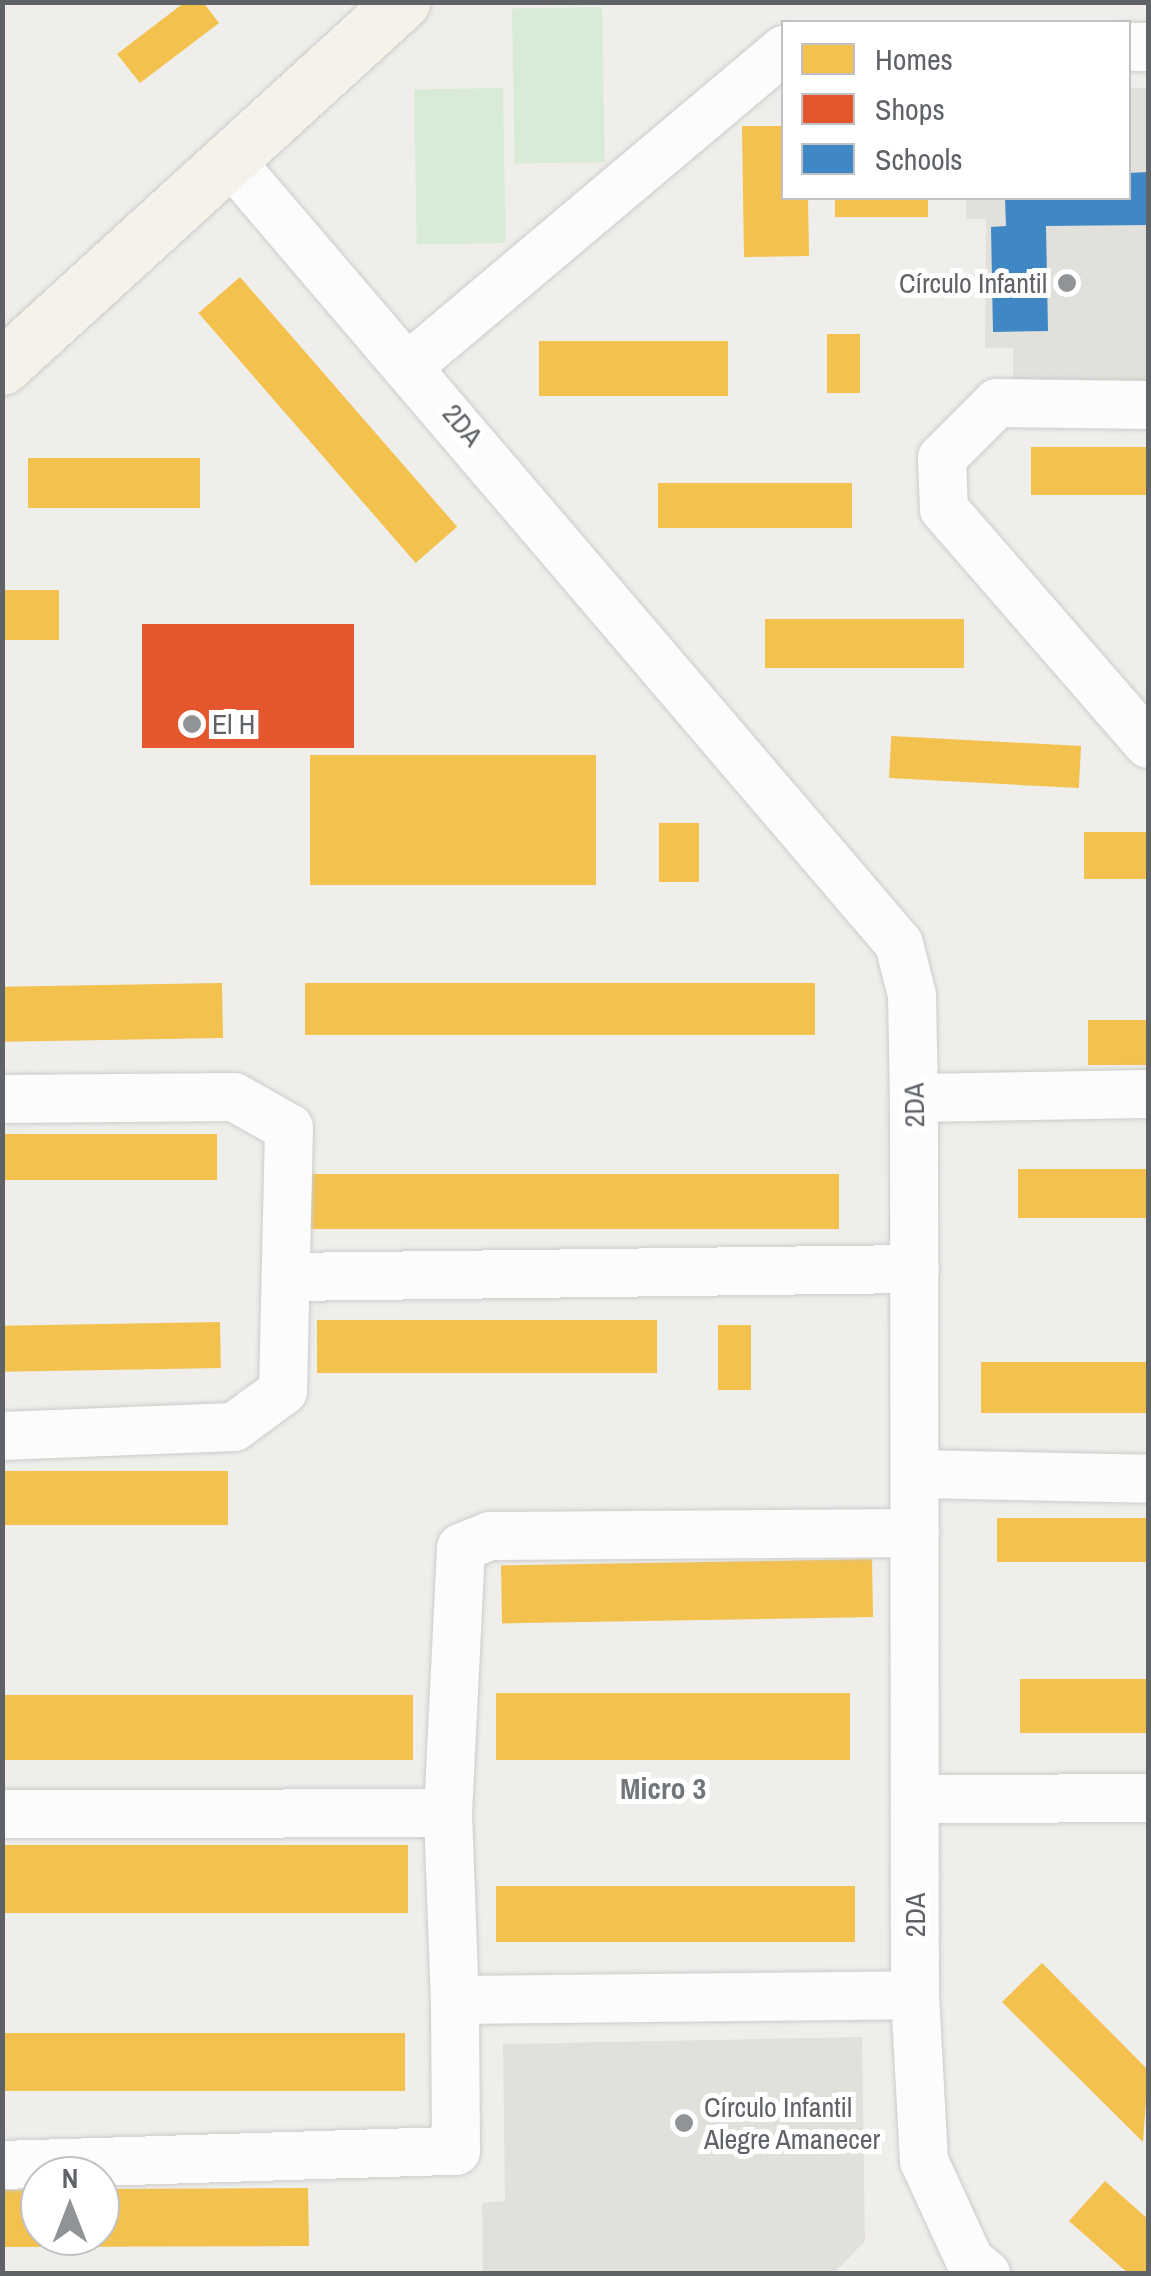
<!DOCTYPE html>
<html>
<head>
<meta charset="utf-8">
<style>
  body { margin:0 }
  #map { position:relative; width:1151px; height:2276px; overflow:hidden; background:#efeeea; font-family:"Archivo Narrow",sans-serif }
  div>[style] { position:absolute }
  .education>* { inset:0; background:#e2e0da }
  .green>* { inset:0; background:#d8ebd6; transform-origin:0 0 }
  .homes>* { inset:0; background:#f2c14e; transform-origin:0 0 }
  .shops>* { inset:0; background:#e4572e; transform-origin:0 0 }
  .schools>* { inset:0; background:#3f88c5 }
  .roads { filter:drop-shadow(0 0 2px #cbcccc) drop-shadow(0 0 2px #cbcccc) }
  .minor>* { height:48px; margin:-24px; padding:0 24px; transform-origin:24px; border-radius:24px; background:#fdfcfc }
  .major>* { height:55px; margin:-27.5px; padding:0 27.5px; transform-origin:27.5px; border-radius:27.5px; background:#f4f2e9 }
  .dots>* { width:28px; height:28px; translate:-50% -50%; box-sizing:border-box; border:5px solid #fff; border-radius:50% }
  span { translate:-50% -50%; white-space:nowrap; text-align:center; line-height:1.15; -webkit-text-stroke:10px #fff; paint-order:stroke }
  .poi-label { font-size:28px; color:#5f6368 }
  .right { translate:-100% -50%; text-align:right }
  .left { translate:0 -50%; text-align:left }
  .street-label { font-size:28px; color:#5f6368 }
  .neighbourhood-label { font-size:30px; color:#70757a; font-weight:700 }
  .frame { position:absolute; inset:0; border:5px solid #5f6368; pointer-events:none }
  .legend { position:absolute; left:781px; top:20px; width:350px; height:180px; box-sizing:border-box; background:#fff; border:2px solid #bfc1c3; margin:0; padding:12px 18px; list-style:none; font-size:30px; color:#5f6368 }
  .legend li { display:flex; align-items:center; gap:20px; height:50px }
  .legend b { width:50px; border:2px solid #bfc1c3 }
  .north { position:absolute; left:20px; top:2156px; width:100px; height:100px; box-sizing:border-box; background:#fff; border:2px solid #bfc1c3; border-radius:50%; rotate:0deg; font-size:28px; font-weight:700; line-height:40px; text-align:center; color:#5f6368 }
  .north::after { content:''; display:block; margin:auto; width:35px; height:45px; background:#919496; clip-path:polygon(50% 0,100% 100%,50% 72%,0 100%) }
</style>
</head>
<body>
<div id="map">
  <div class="education">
    <i style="clip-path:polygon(1129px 88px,1148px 88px,1148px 383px,1013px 382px,1013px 348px,985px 348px,986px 219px,966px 219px,966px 198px,1128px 198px)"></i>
    <i style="clip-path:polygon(862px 2037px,865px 2241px,834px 2273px,483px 2273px,482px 2203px,505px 2201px,503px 2044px)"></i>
  </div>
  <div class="green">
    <i style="left:602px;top:7px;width:155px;height:90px;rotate:89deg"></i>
    <i style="left:503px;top:88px;width:155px;height:89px;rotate:89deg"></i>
  </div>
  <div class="homes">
    <i style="clip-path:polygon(185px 2px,203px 2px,219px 23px,140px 83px,117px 54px)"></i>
    <i style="clip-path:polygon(742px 126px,784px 126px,784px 198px,808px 198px,809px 256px,744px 257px)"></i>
    <i style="left:835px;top:198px;width:93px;height:19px"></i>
    <i style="left:240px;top:277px;width:331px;height:55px;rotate:49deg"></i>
    <i style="left:827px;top:334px;width:33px;height:59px"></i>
    <i style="left:539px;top:341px;width:189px;height:55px"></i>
    <i style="left:1148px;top:447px;width:48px;height:117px;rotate:90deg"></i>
    <i style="left:200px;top:458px;width:50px;height:172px;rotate:90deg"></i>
    <i style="left:852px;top:483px;width:45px;height:194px;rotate:90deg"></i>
    <i style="left:2px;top:590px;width:57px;height:50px"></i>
    <i style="left:964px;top:619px;width:49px;height:199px;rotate:90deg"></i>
    <i style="left:1081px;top:746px;width:42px;height:190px;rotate:93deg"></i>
    <i style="left:596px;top:755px;width:130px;height:286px;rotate:90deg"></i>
    <i style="left:659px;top:823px;width:40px;height:59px"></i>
    <i style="left:1084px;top:832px;width:64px;height:47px"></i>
    <i style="left:222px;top:983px;width:55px;height:220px;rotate:89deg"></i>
    <i style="left:815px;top:983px;width:52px;height:510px;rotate:90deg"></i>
    <i style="left:1088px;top:1020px;width:60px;height:45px"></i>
    <i style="left:217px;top:1134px;width:46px;height:215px;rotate:90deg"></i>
    <i style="left:1018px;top:1169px;width:130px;height:49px"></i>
    <i style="left:839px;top:1174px;width:55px;height:533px;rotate:90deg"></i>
    <i style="left:657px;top:1320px;width:53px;height:340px;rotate:90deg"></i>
    <i style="left:220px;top:1322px;width:46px;height:218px;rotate:89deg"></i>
    <i style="left:718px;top:1325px;width:33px;height:65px"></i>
    <i style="left:981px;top:1362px;width:167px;height:51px"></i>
    <i style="left:228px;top:1471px;width:54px;height:226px;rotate:90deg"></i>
    <i style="left:997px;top:1518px;width:151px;height:44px"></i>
    <i style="left:872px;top:1559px;width:58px;height:371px;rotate:89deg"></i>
    <i style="left:1148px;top:1679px;width:54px;height:128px;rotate:90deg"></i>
    <i style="left:850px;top:1693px;width:67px;height:354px;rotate:90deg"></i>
    <i style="left:413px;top:1695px;width:65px;height:411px;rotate:90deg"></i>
    <i style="left:408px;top:1845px;width:68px;height:406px;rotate:90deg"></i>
    <i style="left:855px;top:1886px;width:56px;height:359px;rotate:90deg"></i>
    <i style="clip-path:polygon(1042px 1963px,1148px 2070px,1143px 2142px,1002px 2002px)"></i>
    <i style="left:405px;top:2033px;width:58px;height:403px;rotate:90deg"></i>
    <i style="clip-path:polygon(1105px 2181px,1148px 2219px,1148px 2274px,1129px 2274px,1069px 2221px)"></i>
    <i style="clip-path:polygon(308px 2188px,309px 2246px,2px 2247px,2px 2190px,40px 2190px,40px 2236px,100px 2236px,100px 2189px)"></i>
  </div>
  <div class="shops">
    <i style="left:354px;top:624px;width:124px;height:212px;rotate:90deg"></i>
  </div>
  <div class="schools">
    <i style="clip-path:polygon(1148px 172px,1148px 225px,1046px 226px,1048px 331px,993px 332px,991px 227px,1006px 226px,1005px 198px,1128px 198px,1128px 173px)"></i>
  </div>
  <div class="roads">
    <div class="minor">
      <i style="left:1128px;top:47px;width:20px"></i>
      <i style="left:234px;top:165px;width:1024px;rotate:49.51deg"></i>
      <i style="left:899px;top:944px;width:53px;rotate:75.7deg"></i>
      <i style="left:912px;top:995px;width:103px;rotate:88.9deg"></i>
      <i style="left:914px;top:1098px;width:897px;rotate:89.94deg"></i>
      <i style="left:915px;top:1995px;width:166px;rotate:86.9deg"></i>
      <i style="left:924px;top:2161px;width:110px;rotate:65.3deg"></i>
      <i style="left:970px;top:2261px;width:21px;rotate:39deg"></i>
      <i style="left:411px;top:364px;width:488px;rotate:-40.1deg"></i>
      <i style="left:1148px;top:405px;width:151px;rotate:-179.2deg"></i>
      <i style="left:997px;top:403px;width:78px;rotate:135deg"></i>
      <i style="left:942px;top:458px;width:51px;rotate:87.8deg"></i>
      <i style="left:944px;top:509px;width:311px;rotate:49deg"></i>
      <i style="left:914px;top:1098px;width:234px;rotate:-1deg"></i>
      <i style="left:2px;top:1099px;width:232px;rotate:-0.5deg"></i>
      <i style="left:234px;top:1097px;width:63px;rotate:29.4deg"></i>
      <i style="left:289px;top:1128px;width:263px;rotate:91.3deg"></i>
      <i style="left:283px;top:1391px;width:61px;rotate:143.7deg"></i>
      <i style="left:234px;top:1427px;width:232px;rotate:177.8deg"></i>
      <i style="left:286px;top:1277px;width:629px;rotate:-0.73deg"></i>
      <i style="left:918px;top:1474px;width:230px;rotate:1.2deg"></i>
      <i style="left:915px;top:1533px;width:425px;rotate:179.6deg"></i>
      <i style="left:490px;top:1536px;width:31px;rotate:158deg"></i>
      <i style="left:461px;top:1548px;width:265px;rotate:92.8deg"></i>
      <i style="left:448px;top:1813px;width:187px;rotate:87.9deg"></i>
      <i style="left:455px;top:2000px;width:460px;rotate:-0.6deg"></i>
      <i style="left:916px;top:1799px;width:232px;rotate:-0.2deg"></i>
      <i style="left:2px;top:1814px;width:446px;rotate:-0.1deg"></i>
      <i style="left:2px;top:2165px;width:454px;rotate:-1.8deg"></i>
      <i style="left:456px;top:2151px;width:151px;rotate:-90.4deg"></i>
    </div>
    <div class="major">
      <i style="left:2px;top:367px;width:542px;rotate:-42.38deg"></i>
    </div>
  </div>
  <div class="dots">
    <i style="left:1067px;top:283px;background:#919496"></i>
    <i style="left:192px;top:724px;background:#919496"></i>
    <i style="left:684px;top:2123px;background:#919496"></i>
  </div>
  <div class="poi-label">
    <span class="right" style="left:1047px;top:283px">Círculo Infantil</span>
    <span class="left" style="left:212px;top:724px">El H</span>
    <span class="left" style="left:704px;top:2123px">Círculo Infantil<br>Alegre Amanecer</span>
  </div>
  <div class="street-label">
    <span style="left:463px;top:425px;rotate:50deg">2DA</span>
    <span style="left:914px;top:1105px;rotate:-91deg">2DA</span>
    <span style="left:915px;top:1915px;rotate:-90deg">2DA</span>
  </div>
  <div class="neighbourhood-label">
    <span style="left:663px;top:1788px">Micro 3</span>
  </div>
  <div class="frame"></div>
  <ul class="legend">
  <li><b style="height:28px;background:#f2c14e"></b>Homes</li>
  <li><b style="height:28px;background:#e4572e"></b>Shops</li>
  <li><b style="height:28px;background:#3f88c5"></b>Schools</li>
  </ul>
  <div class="north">N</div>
</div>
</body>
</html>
